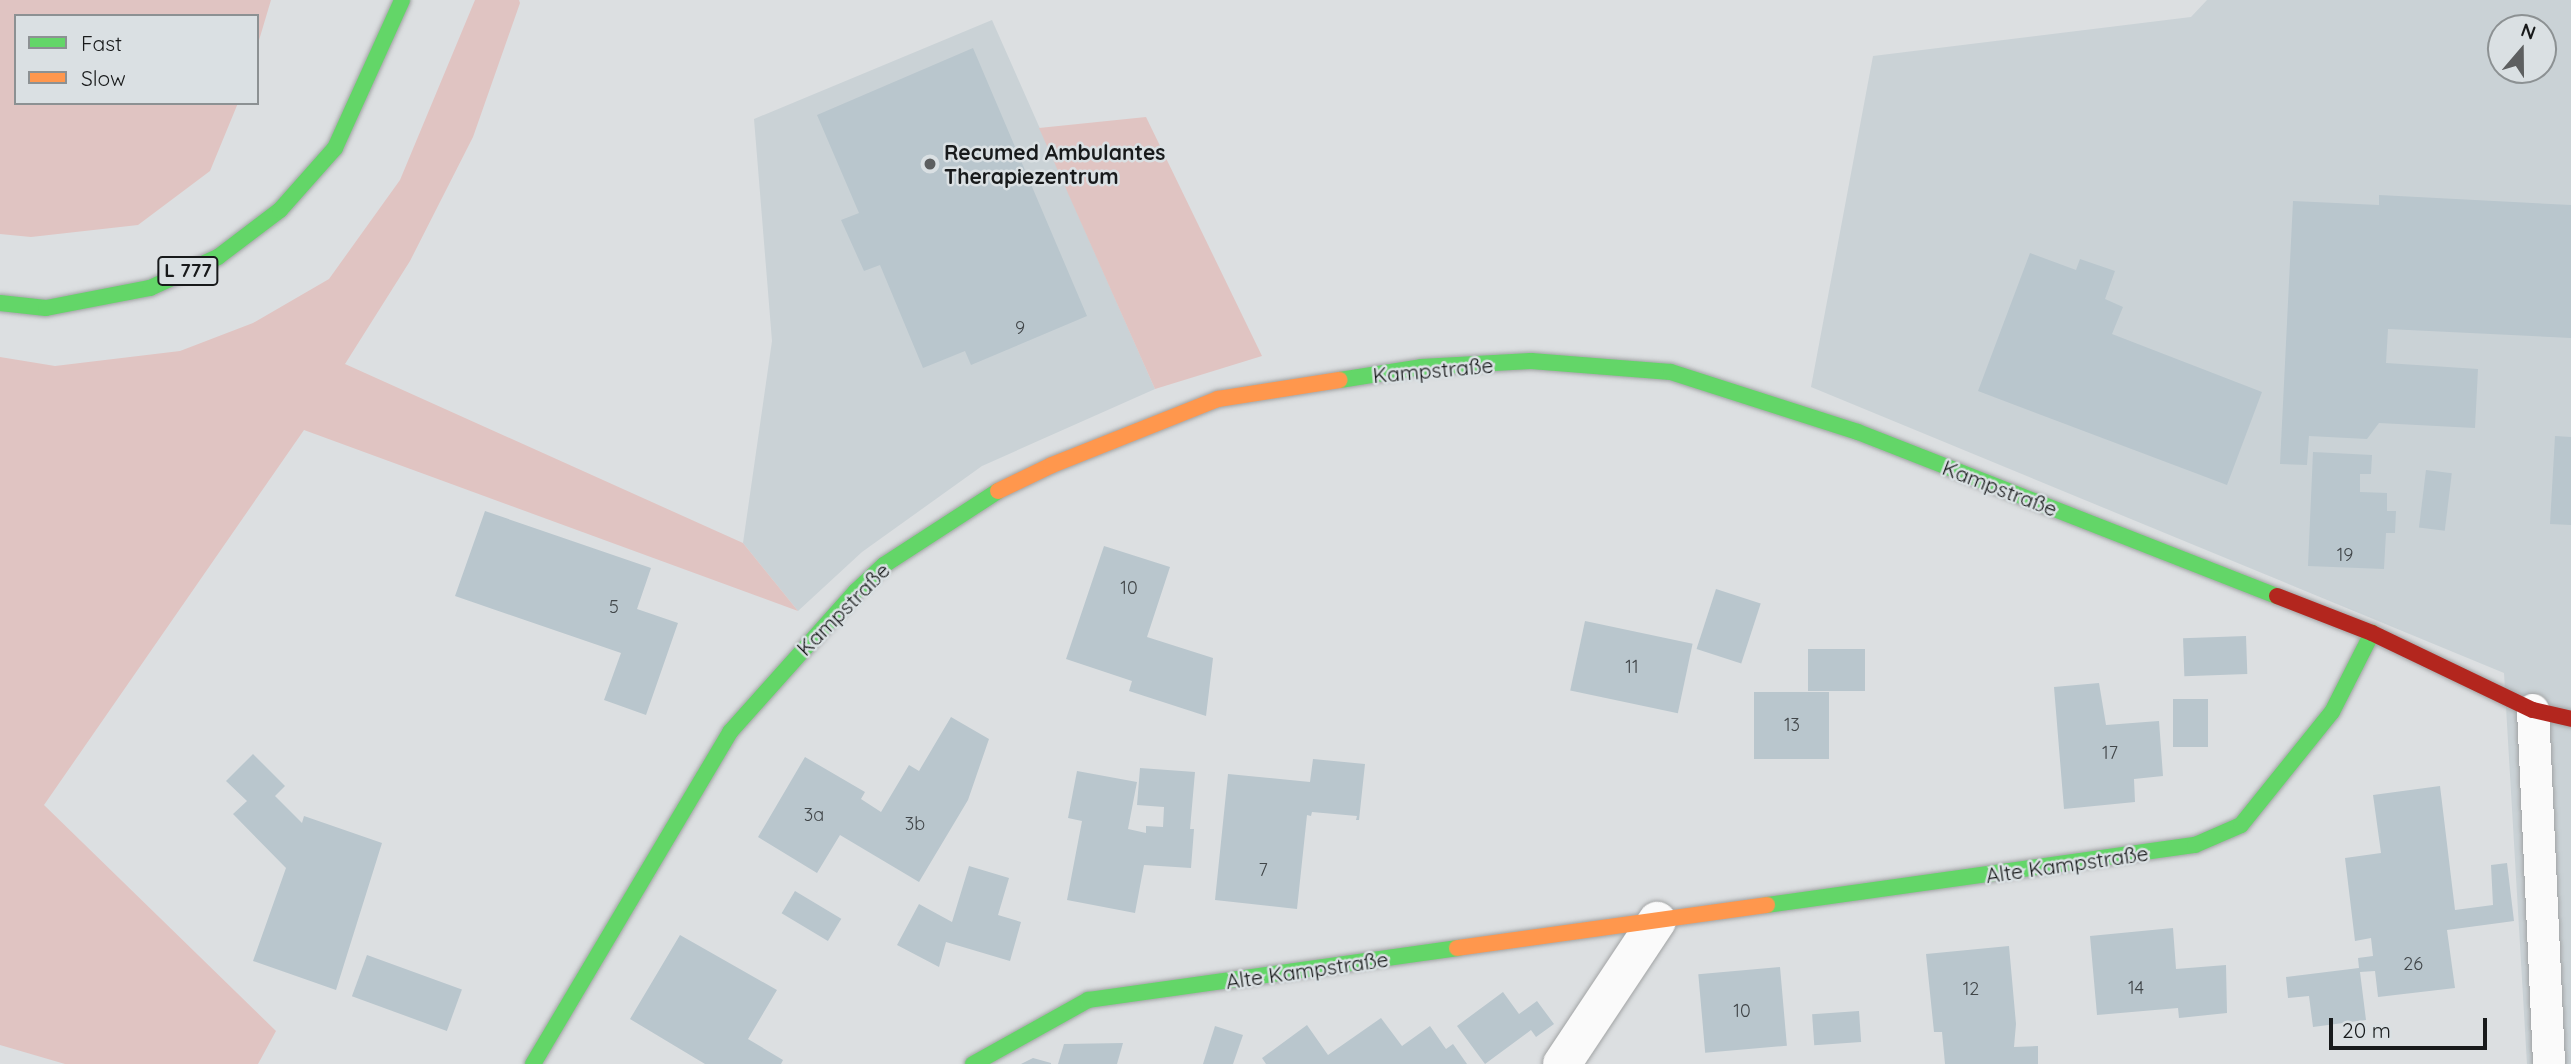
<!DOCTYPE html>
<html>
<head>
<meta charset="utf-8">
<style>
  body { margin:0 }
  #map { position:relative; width:2571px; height:1064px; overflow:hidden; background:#dcdfe1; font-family:Quicksand,sans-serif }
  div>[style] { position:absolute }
  .built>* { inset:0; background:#cad2d6 }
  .green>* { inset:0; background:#e0c4c2 }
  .building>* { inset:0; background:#b9c6cd; transform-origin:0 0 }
  .roads { filter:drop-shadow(0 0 2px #a1a3a4) drop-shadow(0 0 2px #a1a3a4) }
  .lane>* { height:32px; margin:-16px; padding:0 16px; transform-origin:16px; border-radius:16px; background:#fafafa }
  .street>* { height:38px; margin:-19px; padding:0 19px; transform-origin:19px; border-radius:19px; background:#fafafa }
  .fast>* { height:16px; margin:-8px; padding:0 8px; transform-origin:8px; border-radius:8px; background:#63d668 }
  .slow>* { height:16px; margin:-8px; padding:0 8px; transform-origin:8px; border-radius:8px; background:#ff974d }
  .jam>* { height:16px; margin:-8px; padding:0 8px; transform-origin:8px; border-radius:8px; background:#b3261e }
  .dots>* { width:19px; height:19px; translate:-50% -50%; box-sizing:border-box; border:4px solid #dae0e3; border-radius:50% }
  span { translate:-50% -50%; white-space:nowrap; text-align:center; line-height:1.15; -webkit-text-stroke:5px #dae0e3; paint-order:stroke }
  .number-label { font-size:18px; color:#404548 }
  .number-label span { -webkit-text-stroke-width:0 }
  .shield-label span { padding:2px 5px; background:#dae0e3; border:2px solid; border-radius:5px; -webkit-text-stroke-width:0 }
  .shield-label { font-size:19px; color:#181a1b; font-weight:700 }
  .poi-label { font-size:21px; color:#181a1b; font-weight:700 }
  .left { translate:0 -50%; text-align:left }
  .street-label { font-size:21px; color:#181a1b }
  .legend { position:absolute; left:14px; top:14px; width:245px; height:91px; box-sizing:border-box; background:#dae0e3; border:2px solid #8c9193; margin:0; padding:9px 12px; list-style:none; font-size:21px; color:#181a1b }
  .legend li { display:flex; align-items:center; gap:14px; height:35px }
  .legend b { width:35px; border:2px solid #8c9193 }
  .north { position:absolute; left:2487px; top:14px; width:70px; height:70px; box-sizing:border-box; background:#dae0e3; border:2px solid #8c9193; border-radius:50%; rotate:20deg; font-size:19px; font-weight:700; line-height:28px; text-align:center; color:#181a1b }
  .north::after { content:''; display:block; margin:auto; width:24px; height:32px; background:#5d5f60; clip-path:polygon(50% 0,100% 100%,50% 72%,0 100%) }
  .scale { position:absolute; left:2329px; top:1018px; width:158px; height:32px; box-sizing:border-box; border:4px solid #181a1b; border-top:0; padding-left:9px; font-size:21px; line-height:24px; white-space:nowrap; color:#181a1b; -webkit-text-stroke:5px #dae0e3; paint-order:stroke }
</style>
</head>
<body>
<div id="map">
  <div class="built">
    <i style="clip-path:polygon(evenodd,2207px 0,2571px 0,2571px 1064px,2527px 1064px,2504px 673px,1811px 387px,1873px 56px,2191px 17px,2207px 0,2501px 28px,2543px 28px,2543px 70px,2501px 70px,2501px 28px)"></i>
    <i style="clip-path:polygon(992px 20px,1155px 389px,982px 466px,862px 552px,798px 611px,743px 543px,772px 341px,754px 119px)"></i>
  </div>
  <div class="green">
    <i style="clip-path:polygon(0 0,271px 0,257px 47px,257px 16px,16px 16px,16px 103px,238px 103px,210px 171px,138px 225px,31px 237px,0 234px)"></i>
    <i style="clip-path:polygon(475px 0,519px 0,520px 3px,473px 137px,410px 261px,345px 364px,743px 543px,798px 611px,304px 430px,44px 805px,276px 1031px,258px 1064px,65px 1064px,0 1045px,0 357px,55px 366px,180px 351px,253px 323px,329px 279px,400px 180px)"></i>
    <i style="clip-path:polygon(1146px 117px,1262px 356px,1155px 389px,1039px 128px)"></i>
  </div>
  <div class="building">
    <i style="clip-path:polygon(973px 48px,1087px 316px,971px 365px,965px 351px,923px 368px,880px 265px,864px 271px,841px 220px,859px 213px,817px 115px)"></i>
    <i style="clip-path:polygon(2379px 195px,2571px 205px,2571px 338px,2388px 329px,2386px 363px,2478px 369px,2475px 428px,2379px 423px,2367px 439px,2309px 436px,2307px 465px,2280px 464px,2293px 201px,2379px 205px)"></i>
    <i style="clip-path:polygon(2030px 253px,2076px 270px,2080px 259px,2115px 271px,2105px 299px,2123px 307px,2112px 334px,2262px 392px,2227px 485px,1978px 391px)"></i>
    <i style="clip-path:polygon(2555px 436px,2571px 437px,2571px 525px,2550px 524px)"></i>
    <i style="clip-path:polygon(2313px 452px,2372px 455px,2371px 474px,2360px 474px,2360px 492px,2387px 493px,2387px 511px,2396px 511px,2395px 533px,2386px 533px,2384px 569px,2308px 566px)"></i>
    <i style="left:2426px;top:470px;width:26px;height:58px;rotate:7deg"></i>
    <i style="clip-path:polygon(485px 511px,651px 568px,637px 609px,678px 623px,646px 715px,604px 700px,621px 653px,455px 596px)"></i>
    <i style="clip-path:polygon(1104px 546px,1170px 567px,1147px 637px,1213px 658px,1206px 716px,1129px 691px,1132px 681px,1066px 659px)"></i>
    <i style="left:1716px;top:589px;width:47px;height:63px;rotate:18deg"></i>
    <i style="left:1585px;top:621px;width:110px;height:71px;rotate:12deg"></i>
    <i style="left:2246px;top:636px;width:38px;height:63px;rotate:88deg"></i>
    <i style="left:1808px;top:649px;width:57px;height:42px"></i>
    <i style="clip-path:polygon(2099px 683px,2106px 725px,2159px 721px,2163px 776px,2134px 779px,2135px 802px,2064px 809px,2054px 687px)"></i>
    <i style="left:1754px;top:692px;width:75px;height:67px"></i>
    <i style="left:2173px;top:699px;width:35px;height:48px"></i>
    <i style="clip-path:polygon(951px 717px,989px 739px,968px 800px,919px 882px,840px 835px,817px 873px,758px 837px,805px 757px,865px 792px,861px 799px,881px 812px,909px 765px,919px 771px)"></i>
    <i style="clip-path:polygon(253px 754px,285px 786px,275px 796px,302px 823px,304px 816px,382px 843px,336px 990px,253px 961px,286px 868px,233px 814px,247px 801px,226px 781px)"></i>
    <i style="clip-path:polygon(1313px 759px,1365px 764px,1359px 820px,1356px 820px,1357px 816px,1312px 812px,1311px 816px,1307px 815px,1297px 909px,1215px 900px,1228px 774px,1310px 782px)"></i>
    <i style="clip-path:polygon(1140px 768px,1195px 772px,1190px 829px,1194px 829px,1191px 868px,1144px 865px,1135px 913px,1067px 900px,1082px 821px,1068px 818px,1077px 771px,1137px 782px,1128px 829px,1146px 833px,1146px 826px,1163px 827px,1164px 807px,1137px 805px)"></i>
    <i style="clip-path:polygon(2440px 786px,2455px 910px,2493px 905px,2491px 865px,2507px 863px,2514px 921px,2447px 930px,2455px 988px,2378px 997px,2375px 971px,2360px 972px,2366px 1020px,2313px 1027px,2309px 996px,2288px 998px,2286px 977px,2359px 968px,2358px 958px,2373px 956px,2371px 938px,2355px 941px,2345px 858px,2381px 853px,2373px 795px)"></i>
    <i style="clip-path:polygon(969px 866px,1009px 878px,998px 915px,1021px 922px,1010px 961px,946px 942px,939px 967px,897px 945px,919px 904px,952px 922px)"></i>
    <i style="left:795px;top:891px;width:54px;height:26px;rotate:31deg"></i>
    <i style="clip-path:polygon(2173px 928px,2176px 969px,2226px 965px,2227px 1013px,2179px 1018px,2178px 1008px,2097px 1015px,2090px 936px)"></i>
    <i style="clip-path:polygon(680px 935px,777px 990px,748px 1039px,783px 1060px,781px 1064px,705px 1064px,630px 1019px)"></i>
    <i style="clip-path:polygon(2009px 946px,2016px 1024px,2014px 1047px,2038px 1046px,2038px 1064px,1945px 1064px,1942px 1032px,1934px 1032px,1926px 954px)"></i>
    <i style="left:367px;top:955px;width:101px;height:44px;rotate:20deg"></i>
    <i style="left:1780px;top:967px;width:79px;height:82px;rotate:85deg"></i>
    <i style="clip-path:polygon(1503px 992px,1519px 1014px,1537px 1001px,1554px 1024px,1536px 1037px,1531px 1030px,1485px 1064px,1457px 1026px)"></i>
    <i style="left:1859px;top:1011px;width:31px;height:47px;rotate:86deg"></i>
    <i style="clip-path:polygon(1381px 1018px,1402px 1046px,1430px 1026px,1446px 1049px,1453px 1044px,1467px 1064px,1266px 1064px,1262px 1058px,1307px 1025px,1328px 1055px)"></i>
    <i style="clip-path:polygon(1215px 1026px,1243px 1035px,1233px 1064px,1203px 1064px)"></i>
    <i style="clip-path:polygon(1123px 1043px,1117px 1064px,1058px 1064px,1064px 1044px)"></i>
    <i style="clip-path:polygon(1033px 1058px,1051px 1063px,1051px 1064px,1021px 1064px)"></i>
  </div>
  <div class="roads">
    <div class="lane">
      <i style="left:2533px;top:710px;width:354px;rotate:87.4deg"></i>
    </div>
    <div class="street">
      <i style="left:1562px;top:1064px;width:172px;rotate:-56.4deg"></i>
    </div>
    <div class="fast">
      <i style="left:0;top:303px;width:46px;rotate:6.2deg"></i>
      <i style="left:46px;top:308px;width:106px;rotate:-10.9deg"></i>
      <i style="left:150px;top:288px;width:75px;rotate:-24.5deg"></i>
      <i style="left:218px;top:257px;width:78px;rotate:-37.2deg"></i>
      <i style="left:280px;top:210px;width:83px;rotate:-48.4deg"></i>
      <i style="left:335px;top:148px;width:162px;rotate:-65.6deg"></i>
      <i style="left:1340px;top:380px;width:82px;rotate:-9.1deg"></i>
      <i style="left:1421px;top:367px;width:110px;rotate:-3.1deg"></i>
      <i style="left:1531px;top:361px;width:140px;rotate:4.5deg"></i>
      <i style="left:1671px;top:372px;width:196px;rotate:17.8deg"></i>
      <i style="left:1858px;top:432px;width:450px;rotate:21.4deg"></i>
      <i style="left:1767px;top:905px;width:432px;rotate:-8deg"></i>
      <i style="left:2195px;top:845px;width:50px;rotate:-23.5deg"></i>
      <i style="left:2241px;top:825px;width:145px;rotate:-51.2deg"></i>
      <i style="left:2332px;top:712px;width:89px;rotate:-63.1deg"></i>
      <i style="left:533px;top:1064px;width:386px;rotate:-59.3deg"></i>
      <i style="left:730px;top:732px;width:189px;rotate:-48.2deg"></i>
      <i style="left:856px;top:591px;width:38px;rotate:-43deg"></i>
      <i style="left:884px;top:565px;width:136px;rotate:-33deg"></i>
      <i style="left:973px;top:1064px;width:132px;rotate:-29.1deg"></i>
      <i style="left:1088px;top:1000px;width:373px;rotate:-8deg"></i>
    </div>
    <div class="slow">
      <i style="left:998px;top:491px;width:60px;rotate:-25.7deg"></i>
      <i style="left:1052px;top:465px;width:179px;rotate:-21.7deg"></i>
      <i style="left:1218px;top:399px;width:123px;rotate:-8.9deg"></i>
      <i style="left:1457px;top:948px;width:313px;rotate:-7.9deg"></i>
    </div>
    <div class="jam">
      <i style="left:2277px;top:596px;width:102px;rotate:21.3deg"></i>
      <i style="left:2372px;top:633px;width:178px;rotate:25.6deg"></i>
      <i style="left:2533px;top:710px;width:39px;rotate:13deg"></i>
    </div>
  </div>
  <div class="dots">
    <i style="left:930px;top:164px;background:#5d5f60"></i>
  </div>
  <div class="number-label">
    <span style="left:1020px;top:328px">9</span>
    <span style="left:2345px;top:555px">19</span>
    <span style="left:1129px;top:588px">10</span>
    <span style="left:614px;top:607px">5</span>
    <span style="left:1632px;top:667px">11</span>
    <span style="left:1792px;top:725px">13</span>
    <span style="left:2110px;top:753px">17</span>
    <span style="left:814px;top:815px">3a</span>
    <span style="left:915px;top:824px">3b</span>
    <span style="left:1263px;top:870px">7</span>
    <span style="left:2413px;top:964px">26</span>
    <span style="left:2136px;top:988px">14</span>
    <span style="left:1971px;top:989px">12</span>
    <span style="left:1742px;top:1011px">10</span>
  </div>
  <div class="shield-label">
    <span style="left:188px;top:271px">L 777</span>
  </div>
  <div class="poi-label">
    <span class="left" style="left:944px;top:164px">Recumed Ambulantes<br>Therapiezentrum</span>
  </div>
  <div class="street-label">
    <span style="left:1433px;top:370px;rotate:-5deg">Kampstraße</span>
    <span style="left:2000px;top:488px;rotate:21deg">Kampstraße</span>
    <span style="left:843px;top:609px;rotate:-45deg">Kampstraße</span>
    <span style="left:2067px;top:864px;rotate:-8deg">Alte Kampstraße</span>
    <span style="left:1307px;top:970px;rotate:-8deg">Alte Kampstraße</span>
  </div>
  <ul class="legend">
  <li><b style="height:9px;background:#63d668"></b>Fast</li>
  <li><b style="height:9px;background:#ff974d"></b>Slow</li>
  </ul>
  <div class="north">N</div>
  <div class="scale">20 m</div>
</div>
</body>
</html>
